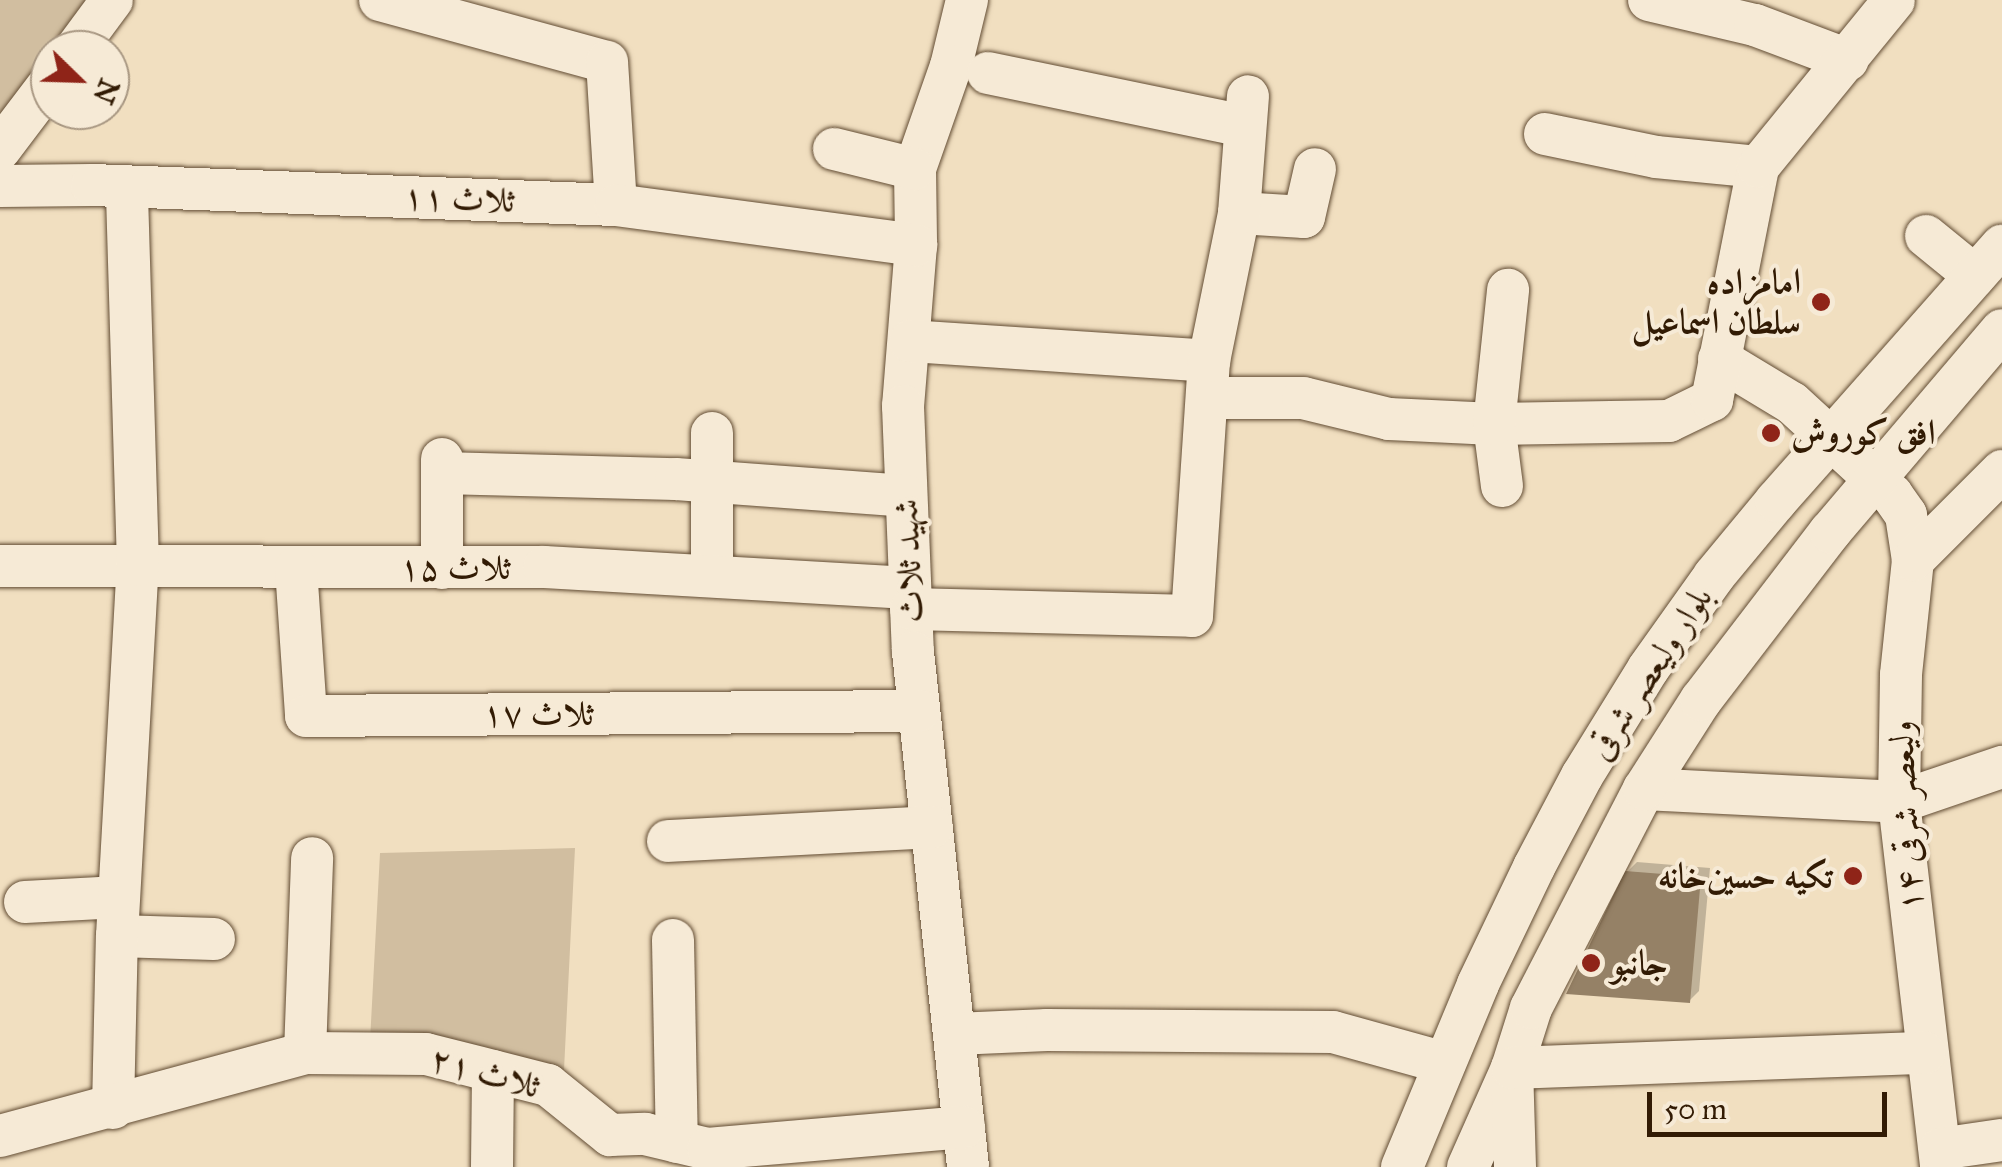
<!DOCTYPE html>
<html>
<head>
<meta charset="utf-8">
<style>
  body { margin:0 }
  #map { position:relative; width:2002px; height:1167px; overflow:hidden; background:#f1dfc0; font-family:"IM FELL Great Primer",Amiri,serif }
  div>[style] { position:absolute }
  .green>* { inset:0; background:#d1bea0 }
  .shadow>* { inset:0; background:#0003 }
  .building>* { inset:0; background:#958166 }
  .roads { filter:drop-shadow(0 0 2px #624c33) drop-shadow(0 0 2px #624c33) }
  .minor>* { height:42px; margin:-21px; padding:0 21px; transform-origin:21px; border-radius:21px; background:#f6ead6 }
  .dots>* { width:28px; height:28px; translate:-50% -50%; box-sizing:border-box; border:5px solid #f6ead6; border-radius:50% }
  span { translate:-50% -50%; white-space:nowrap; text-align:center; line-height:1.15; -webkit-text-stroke:8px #f6ead6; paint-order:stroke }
  .street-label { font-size:35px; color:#321b04 }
  .poi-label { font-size:35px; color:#321b04; font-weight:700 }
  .right { translate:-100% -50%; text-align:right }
  .left { translate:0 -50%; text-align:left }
  .north { position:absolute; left:30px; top:30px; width:100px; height:100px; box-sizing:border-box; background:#f6ead6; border:2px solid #a89782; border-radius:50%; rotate:113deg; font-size:28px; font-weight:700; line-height:40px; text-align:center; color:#321b04 }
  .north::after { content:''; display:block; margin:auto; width:35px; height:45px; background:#8f2418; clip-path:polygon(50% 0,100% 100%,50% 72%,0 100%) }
  .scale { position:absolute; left:1647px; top:1092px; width:240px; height:45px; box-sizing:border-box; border:5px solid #321b04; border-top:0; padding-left:12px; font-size:30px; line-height:35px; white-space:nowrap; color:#321b04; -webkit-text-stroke:8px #f6ead6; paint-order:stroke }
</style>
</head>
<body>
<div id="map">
  <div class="green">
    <i style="clip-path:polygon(0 0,110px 0,73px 50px,50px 50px,50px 81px,0 149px)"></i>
    <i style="clip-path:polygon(575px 848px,564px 1070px,456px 1045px,370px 1041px,380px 853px)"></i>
  </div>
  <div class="shadow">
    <i style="clip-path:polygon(1637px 862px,1710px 868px,1699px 991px,1689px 1001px,1627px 872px)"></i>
  </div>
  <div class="building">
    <i style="clip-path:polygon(1625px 871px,1701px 877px,1690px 1003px,1566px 994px)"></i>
  </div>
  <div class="roads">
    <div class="minor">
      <i style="left:380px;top:0;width:235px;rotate:15.3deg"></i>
      <i style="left:607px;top:62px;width:143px;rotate:86.4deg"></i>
      <i style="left:967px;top:0;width:68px;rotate:103.6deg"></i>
      <i style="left:951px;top:66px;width:109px;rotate:109.3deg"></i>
      <i style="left:915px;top:169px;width:76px;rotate:89.2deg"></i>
      <i style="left:916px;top:245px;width:162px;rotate:94.6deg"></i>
      <i style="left:903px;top:406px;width:246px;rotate:87.7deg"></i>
      <i style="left:913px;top:652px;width:518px;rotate:83.9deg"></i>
      <i style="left:1649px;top:0;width:109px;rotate:13.3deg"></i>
      <i style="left:1755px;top:25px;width:99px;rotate:20.6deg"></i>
      <i style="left:75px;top:50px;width:62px;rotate:-53.5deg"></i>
      <i style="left:988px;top:73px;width:262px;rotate:11.7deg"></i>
      <i style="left:1545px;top:134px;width:113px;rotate:11.7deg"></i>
      <i style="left:1656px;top:157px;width:102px;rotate:5.6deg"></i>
      <i style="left:0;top:149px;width:83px;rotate:-52.9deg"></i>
      <i style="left:834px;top:149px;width:83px;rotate:13.9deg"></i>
      <i style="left:0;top:186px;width:92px;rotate:-0.6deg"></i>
      <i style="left:92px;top:185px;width:524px;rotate:2.19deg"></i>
      <i style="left:616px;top:205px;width:303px;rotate:7.6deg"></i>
      <i style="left:1239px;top:213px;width:65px;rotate:3.5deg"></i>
      <i style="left:1304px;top:217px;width:49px;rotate:-77.1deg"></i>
      <i style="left:1926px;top:236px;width:63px;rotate:39.2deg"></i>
      <i style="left:910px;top:341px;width:300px;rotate:3.8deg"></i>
      <i style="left:1719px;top:359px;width:85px;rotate:31.1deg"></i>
      <i style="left:1792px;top:403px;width:136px;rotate:42.6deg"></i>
      <i style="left:1892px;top:495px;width:24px;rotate:55deg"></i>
      <i style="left:1906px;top:515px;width:46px;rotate:81.2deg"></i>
      <i style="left:1913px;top:560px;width:116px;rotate:96deg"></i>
      <i style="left:1901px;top:675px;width:127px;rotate:90.9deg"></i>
      <i style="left:1899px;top:802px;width:367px;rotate:83.4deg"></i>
      <i style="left:1209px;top:398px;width:94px"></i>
      <i style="left:1303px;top:398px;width:89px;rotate:13.7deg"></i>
      <i style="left:1389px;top:419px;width:105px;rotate:2.7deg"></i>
      <i style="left:1494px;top:424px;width:175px;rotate:-1deg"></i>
      <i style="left:1669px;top:421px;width:48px;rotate:-26deg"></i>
      <i style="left:1712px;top:400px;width:237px;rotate:-78.8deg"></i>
      <i style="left:1758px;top:167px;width:215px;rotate:-50.8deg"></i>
      <i style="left:712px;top:433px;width:141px;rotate:90deg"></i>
      <i style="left:442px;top:473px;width:234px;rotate:1.5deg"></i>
      <i style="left:676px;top:479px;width:230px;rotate:4.2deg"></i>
      <i style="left:1502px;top:486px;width:63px;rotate:-97.4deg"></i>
      <i style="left:1494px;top:424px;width:135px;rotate:-84deg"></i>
      <i style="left:1913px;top:560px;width:126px;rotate:-45deg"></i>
      <i style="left:0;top:566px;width:544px;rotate:0.11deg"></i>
      <i style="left:544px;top:567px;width:366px;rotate:3.3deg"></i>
      <i style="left:296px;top:568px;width:148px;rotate:86.1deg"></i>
      <i style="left:306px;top:716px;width:613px;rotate:-0.47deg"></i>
      <i style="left:442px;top:568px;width:109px;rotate:-90deg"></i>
      <i style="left:911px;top:609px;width:281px;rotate:1.4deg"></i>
      <i style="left:1192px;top:616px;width:256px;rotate:-86.2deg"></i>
      <i style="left:1209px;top:361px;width:151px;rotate:-78.5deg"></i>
      <i style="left:1239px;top:213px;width:117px;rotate:-85.6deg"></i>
      <i style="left:1644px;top:789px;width:255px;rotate:2.9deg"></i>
      <i style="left:1899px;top:802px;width:109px;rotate:-18.8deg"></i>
      <i style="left:668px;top:841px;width:264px;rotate:-3deg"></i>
      <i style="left:25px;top:902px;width:94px;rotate:-3deg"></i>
      <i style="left:117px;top:936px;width:97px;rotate:1.8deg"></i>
      <i style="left:673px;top:940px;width:202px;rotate:88.9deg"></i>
      <i style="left:955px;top:1034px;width:92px;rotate:-2.5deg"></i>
      <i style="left:1047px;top:1030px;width:286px;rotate:0.4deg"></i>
      <i style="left:1333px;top:1032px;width:116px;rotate:15.5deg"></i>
      <i style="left:305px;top:1053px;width:195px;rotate:-87.9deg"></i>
      <i style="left:113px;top:1108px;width:172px;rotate:-88.7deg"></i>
      <i style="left:117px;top:936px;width:372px;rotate:-86.8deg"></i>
      <i style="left:138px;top:565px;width:377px;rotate:-91.7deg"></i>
      <i style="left:0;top:1136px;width:316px;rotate:-15.2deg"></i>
      <i style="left:305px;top:1053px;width:121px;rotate:0.5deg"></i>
      <i style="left:426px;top:1054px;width:126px;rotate:14.3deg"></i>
      <i style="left:548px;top:1085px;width:80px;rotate:38.9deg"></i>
      <i style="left:610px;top:1135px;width:35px;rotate:-2deg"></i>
      <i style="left:645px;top:1134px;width:65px;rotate:13.4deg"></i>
      <i style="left:708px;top:1149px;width:257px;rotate:-4.9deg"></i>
      <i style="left:1940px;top:1149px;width:63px;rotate:-8.3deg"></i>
      <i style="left:492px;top:1167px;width:96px;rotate:-89.4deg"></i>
      <i style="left:1402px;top:1167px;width:198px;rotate:-67.4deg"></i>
      <i style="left:1478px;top:984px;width:130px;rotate:-64.4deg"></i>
      <i style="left:1534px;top:867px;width:103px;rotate:-62.2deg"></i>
      <i style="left:1582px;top:776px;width:126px;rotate:-58.3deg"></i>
      <i style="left:1648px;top:669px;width:114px;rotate:-54.6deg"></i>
      <i style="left:1714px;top:576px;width:97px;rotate:-50.4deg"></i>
      <i style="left:1776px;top:501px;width:341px;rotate:-48.5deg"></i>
      <i style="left:1468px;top:1167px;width:108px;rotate:-66deg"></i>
      <i style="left:1512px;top:1068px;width:63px;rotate:-72.4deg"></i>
      <i style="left:1531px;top:1008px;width:246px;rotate:-62.7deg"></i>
      <i style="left:1644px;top:789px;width:106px;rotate:-57.4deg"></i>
      <i style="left:1701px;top:700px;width:212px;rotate:-52.5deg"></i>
      <i style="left:1830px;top:532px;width:265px;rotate:-49.6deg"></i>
      <i style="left:1515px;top:1167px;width:99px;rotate:-91.7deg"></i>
      <i style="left:1512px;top:1068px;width:413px;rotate:-2.1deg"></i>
    </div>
  </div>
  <div class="dots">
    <i style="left:1821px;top:302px;background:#8f2418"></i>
    <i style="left:1771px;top:433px;background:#8f2418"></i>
    <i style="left:1853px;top:876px;background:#8f2418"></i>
    <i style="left:1591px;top:963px;background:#8f2418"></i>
  </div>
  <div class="street-label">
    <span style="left:459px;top:199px;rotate:2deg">ثلاث ۱۱</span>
    <span style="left:909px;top:561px;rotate:-93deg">شهید ثلاث</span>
    <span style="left:455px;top:568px">ثلاث ۱۵</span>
    <span style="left:1650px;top:673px;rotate:-57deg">بلوار ولیعصر شرقی</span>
    <span style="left:538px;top:714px">ثلاث ۱۷</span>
    <span style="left:1906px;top:816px;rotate:-93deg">ولیعصر شرقی ۱۴</span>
    <span style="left:485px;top:1073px;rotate:15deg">ثلاث ۲۱</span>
  </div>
  <div class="poi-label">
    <span class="right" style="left:1801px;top:302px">امامزاده<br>سلطان اسماعیل</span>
    <span class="left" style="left:1791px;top:433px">افق کوروش</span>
    <span class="right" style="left:1833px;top:876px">تکیه حسین‌خانه</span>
    <span class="left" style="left:1611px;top:963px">جانبو</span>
  </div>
  <div class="north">N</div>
  <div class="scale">50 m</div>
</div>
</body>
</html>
